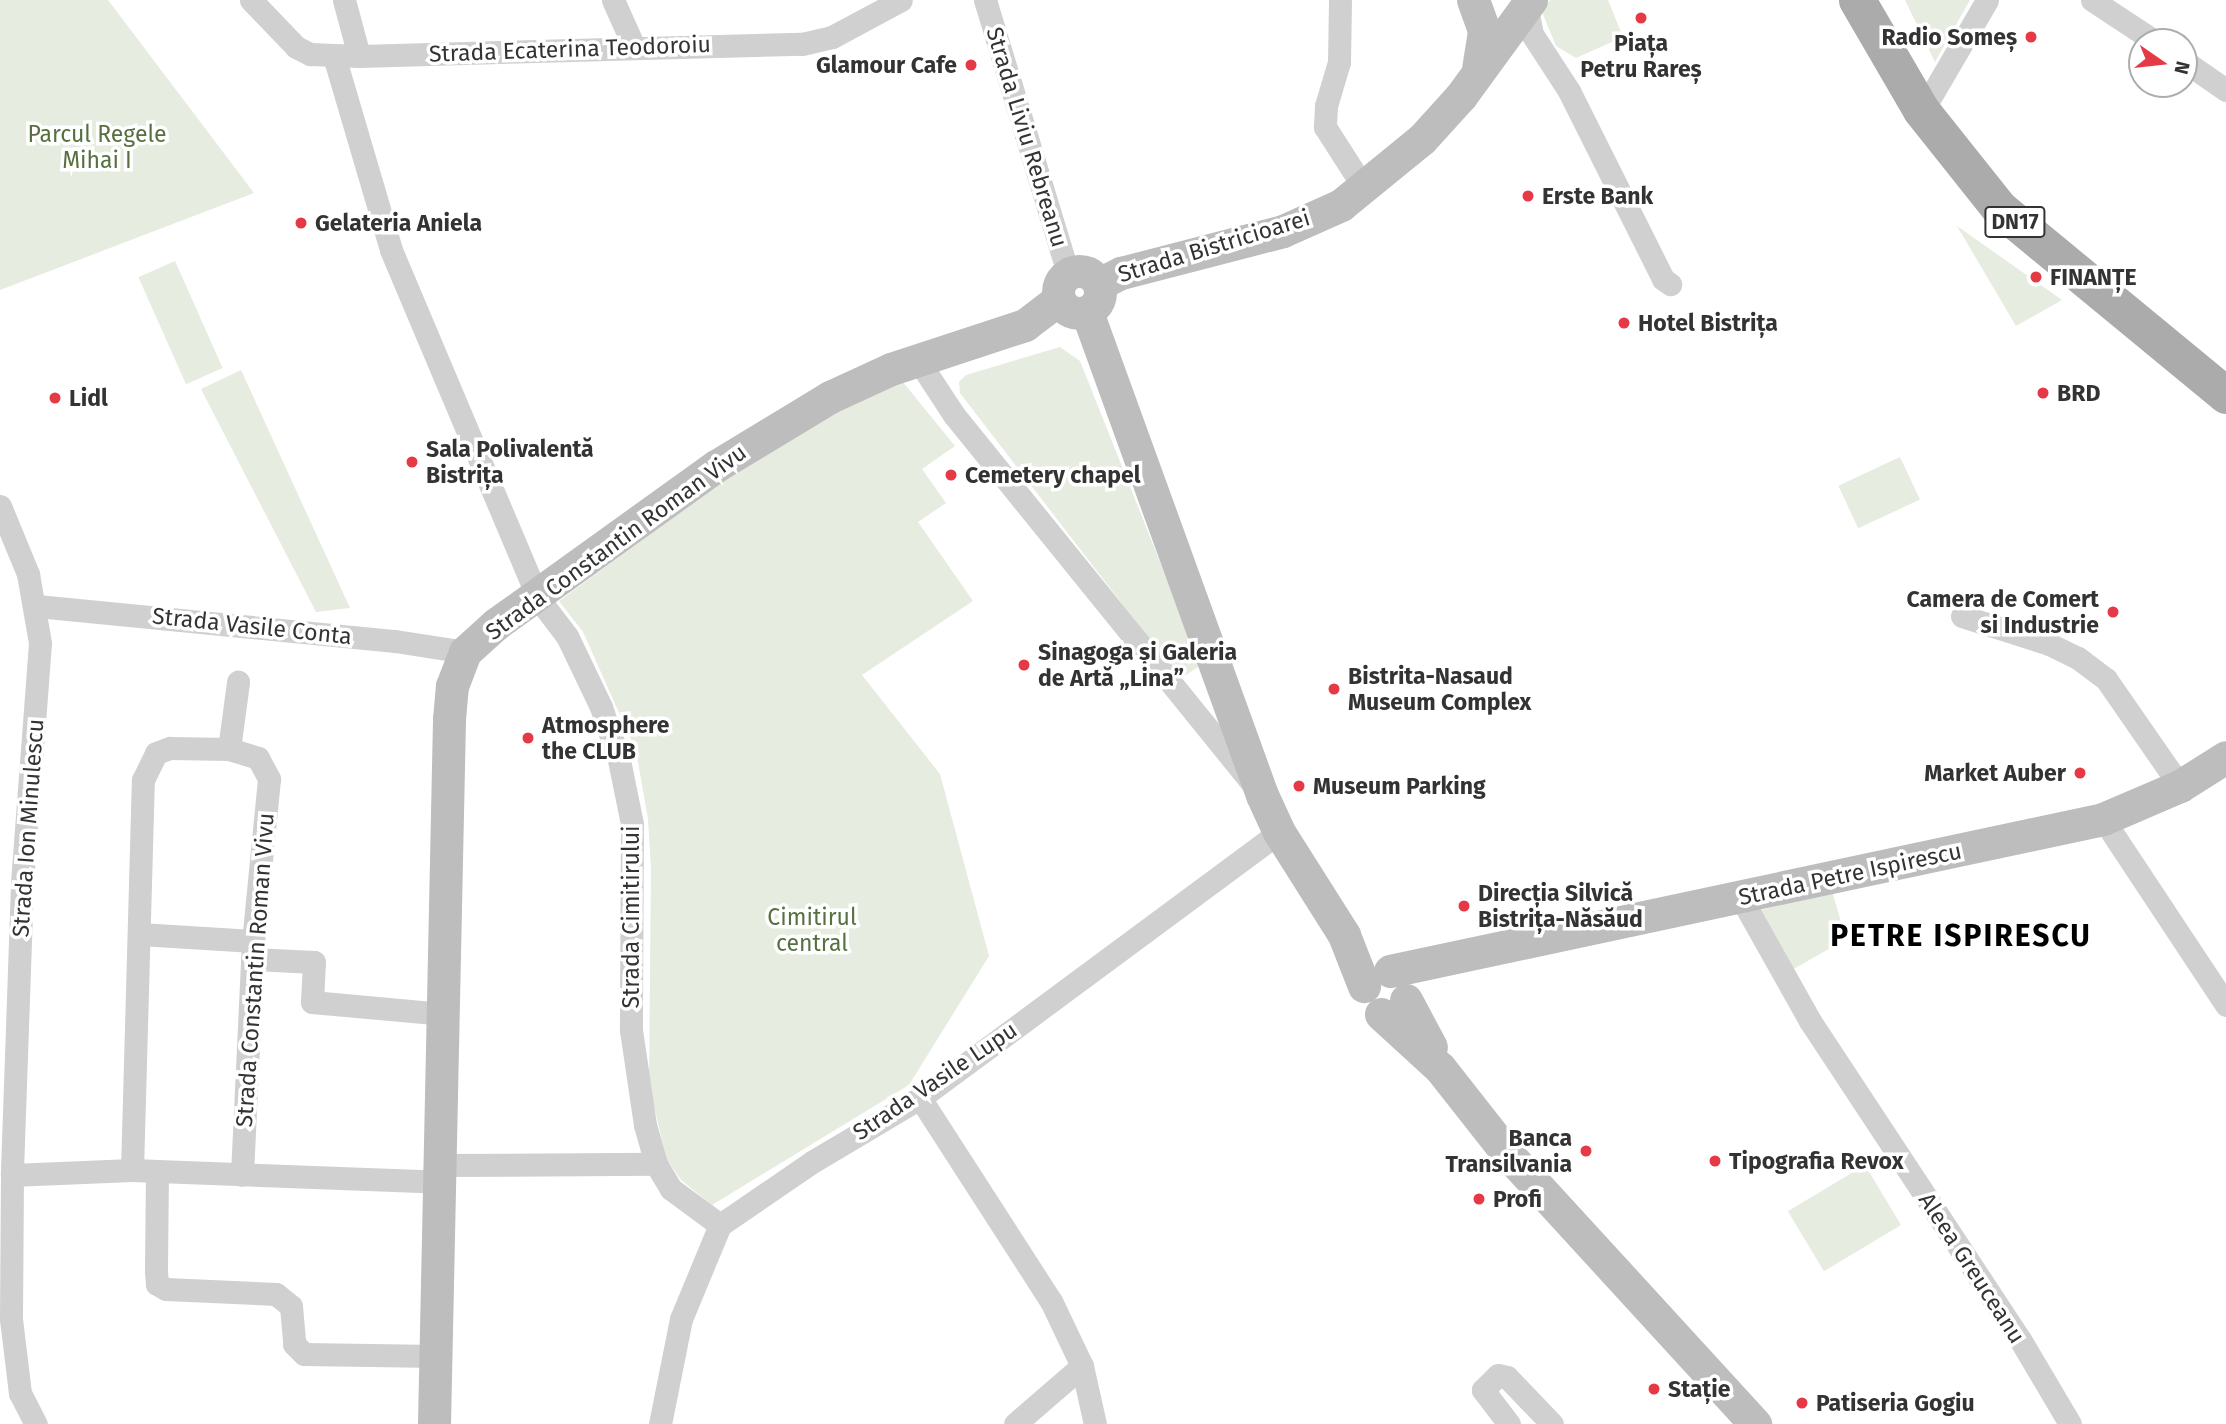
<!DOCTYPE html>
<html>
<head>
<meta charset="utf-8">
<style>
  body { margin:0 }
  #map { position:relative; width:2226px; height:1424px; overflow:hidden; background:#fff; font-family:"Fira Sans",sans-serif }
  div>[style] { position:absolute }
  .green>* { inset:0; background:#e6ecdf; transform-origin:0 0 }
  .street>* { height:23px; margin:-11.5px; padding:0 11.5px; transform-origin:11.5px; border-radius:11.5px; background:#d0d0d0 }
  .secondary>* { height:33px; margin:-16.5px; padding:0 16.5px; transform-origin:16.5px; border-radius:16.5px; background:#bdbdbd }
  .secondary>.ring { margin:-16.5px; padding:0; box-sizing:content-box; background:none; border:33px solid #bdbdbd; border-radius:50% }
  .primary>* { height:37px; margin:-18.5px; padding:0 18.5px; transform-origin:18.5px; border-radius:18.5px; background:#ababab }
  .dots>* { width:19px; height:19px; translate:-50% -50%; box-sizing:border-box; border:4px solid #fff; border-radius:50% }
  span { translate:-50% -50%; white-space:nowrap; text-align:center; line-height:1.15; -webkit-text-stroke:7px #fff; paint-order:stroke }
  .shield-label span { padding:2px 5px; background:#fff; border:2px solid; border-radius:5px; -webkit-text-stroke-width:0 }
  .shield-label { font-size:21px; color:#333; font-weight:700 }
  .poi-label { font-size:23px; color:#333; font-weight:700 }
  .right { translate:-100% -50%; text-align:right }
  .left { translate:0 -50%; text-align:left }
  .street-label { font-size:23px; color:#333 }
  .park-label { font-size:23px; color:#56703f }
  .district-label { font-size:30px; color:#000; font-weight:700; letter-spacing:2px }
  .north { position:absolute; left:2128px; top:28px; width:70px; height:70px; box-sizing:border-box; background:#fff; border:2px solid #adadad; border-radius:50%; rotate:104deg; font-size:19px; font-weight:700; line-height:28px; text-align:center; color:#333 }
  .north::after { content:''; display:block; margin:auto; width:24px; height:32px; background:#e63946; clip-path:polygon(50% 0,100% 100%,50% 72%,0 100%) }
</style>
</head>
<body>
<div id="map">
  <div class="green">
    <i style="clip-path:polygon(0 0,108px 0,254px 193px,0 290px)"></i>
    <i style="clip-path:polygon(1550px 0,1608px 0,1623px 37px,1576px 58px,1556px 46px,1542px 12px)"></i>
    <i style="clip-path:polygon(1905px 0,1970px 0,1935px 62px)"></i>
    <i style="clip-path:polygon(1957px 226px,2062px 300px,2016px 326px)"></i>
    <i style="left:175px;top:261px;width:117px;height:40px;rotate:66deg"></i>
    <i style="clip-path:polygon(1060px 347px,1080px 361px,1201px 665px,1180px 679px,960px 393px,959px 382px,966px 375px)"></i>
    <i style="clip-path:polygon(241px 370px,350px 608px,316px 612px,201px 389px)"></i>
    <i style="clip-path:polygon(898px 376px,955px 446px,922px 469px,946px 503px,918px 522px,973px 601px,862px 675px,940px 774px,989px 956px,909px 1085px,712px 1205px,681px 1180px,666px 1158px,649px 1084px,651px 868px,648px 819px,636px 751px,583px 632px,559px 601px,727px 478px)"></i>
    <i style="left:1900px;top:457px;width:47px;height:68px;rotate:65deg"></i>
    <i style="clip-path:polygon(1832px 891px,1846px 939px,1792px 970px,1761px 910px)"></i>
    <i style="left:1865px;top:1165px;width:70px;height:90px;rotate:59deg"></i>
  </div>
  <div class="street">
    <i style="left:251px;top:0;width:65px;rotate:46.2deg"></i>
    <i style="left:296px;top:47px;width:16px;rotate:27deg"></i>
    <i style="left:310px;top:54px;width:49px;rotate:2.3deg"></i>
    <i style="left:359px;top:56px;width:443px;rotate:-1.6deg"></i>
    <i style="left:802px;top:44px;width:31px;rotate:-13deg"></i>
    <i style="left:832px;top:37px;width:78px;rotate:-28.2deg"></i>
    <i style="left:344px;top:0;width:58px;rotate:75deg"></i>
    <i style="left:613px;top:0;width:51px;rotate:65.9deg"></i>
    <i style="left:985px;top:0;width:286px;rotate:73.1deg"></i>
    <i style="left:1340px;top:0;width:62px;rotate:90.9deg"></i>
    <i style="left:1339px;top:62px;width:46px;rotate:106.5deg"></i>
    <i style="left:1326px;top:106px;width:21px;rotate:93deg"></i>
    <i style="left:1325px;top:127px;width:72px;rotate:57.4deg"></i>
    <i style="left:1533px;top:0;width:15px;rotate:110deg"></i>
    <i style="left:1528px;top:14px;width:20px;rotate:79deg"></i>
    <i style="left:1532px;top:34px;width:68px;rotate:57deg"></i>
    <i style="left:1569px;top:91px;width:210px;rotate:63.4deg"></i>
    <i style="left:1663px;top:279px;width:9px;rotate:36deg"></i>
    <i style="left:2092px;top:0;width:77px;rotate:33.3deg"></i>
    <i style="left:334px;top:56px;width:202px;rotate:73.6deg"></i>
    <i style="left:391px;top:250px;width:378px;rotate:67.1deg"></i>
    <i style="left:538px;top:598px;width:48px;rotate:52.7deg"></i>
    <i style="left:567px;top:636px;width:79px;rotate:64.4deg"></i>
    <i style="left:601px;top:707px;width:56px;rotate:71.2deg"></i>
    <i style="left:619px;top:760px;width:65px;rotate:78.5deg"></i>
    <i style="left:632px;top:824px;width:206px;rotate:90.3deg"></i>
    <i style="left:631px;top:1030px;width:96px;rotate:81.6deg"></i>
    <i style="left:645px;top:1125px;width:41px;rotate:74.2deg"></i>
    <i style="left:656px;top:1164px;width:29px;rotate:59deg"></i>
    <i style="left:671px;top:1189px;width:61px;rotate:36.3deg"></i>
    <i style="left:2184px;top:61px;width:51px;rotate:34.6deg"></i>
    <i style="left:1931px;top:96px;width:111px;rotate:-59.7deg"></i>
    <i style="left:918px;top:360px;width:66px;rotate:56.8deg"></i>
    <i style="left:954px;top:415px;width:470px;rotate:51deg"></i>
    <i style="left:0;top:506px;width:74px;rotate:67.6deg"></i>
    <i style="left:28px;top:574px;width:70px;rotate:80.1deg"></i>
    <i style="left:40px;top:643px;width:242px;rotate:94.3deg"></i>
    <i style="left:22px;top:884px;width:291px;rotate:92deg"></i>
    <i style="left:12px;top:1175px;width:144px;rotate:90.4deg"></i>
    <i style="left:11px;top:1319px;width:75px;rotate:83.1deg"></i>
    <i style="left:20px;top:1393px;width:35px;rotate:63deg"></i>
    <i style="left:37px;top:606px;width:360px;rotate:5.6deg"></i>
    <i style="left:395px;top:641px;width:71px;rotate:8.9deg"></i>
    <i style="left:1962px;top:616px;width:91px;rotate:17.8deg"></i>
    <i style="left:2049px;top:644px;width:32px;rotate:26deg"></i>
    <i style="left:2078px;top:658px;width:35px;rotate:37deg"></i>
    <i style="left:2106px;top:679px;width:130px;rotate:55.3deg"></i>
    <i style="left:229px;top:749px;width:30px;rotate:17deg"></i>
    <i style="left:258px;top:758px;width:24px;rotate:62deg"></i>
    <i style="left:269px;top:779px;width:163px;rotate:95.6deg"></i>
    <i style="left:253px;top:941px;width:234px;rotate:92.7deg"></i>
    <i style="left:2103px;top:819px;width:223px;rotate:56.5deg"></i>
    <i style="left:1741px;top:898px;width:141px;rotate:60.7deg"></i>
    <i style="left:1810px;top:1021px;width:383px;rotate:56.6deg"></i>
    <i style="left:2021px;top:1341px;width:96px;rotate:59.4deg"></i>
    <i style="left:140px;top:934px;width:113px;rotate:3.5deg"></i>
    <i style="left:252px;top:959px;width:62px;rotate:2.8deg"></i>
    <i style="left:314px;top:962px;width:40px;rotate:92.9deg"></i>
    <i style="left:312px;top:1002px;width:134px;rotate:5.2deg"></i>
    <i style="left:920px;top:1098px;width:242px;rotate:57.2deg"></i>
    <i style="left:1051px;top:1301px;width:72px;rotate:64.5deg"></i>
    <i style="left:1082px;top:1366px;width:59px;rotate:77.4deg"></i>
    <i style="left:440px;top:1165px;width:216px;rotate:-0.3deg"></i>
    <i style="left:132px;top:1170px;width:390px;rotate:-88.4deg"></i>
    <i style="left:143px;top:780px;width:30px;rotate:-64deg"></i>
    <i style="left:156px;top:753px;width:15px;rotate:-20deg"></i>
    <i style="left:170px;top:748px;width:59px;rotate:1deg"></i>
    <i style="left:229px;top:749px;width:68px;rotate:-82.3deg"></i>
    <i style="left:157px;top:1171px;width:100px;rotate:90.6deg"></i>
    <i style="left:156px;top:1271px;width:13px;rotate:86deg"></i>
    <i style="left:157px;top:1284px;width:10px;rotate:29deg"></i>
    <i style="left:166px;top:1289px;width:110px;rotate:2.6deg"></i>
    <i style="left:276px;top:1294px;width:19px;rotate:39deg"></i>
    <i style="left:291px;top:1306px;width:38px;rotate:85deg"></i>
    <i style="left:294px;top:1344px;width:14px;rotate:45deg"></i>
    <i style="left:304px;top:1354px;width:132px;rotate:0.9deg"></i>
    <i style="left:12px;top:1175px;width:120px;rotate:-2.4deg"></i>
    <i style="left:132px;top:1170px;width:308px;rotate:2.2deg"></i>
    <i style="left:660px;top:1424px;width:107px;rotate:-78.7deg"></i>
    <i style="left:681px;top:1319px;width:102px;rotate:-67.5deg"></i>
    <i style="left:720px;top:1225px;width:112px;rotate:-34.4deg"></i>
    <i style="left:812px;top:1162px;width:126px;rotate:-30.7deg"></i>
    <i style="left:920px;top:1098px;width:447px;rotate:-36.5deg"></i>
    <i style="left:1015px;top:1424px;width:89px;rotate:-40.9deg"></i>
    <i style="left:1509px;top:1424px;width:43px;rotate:-127.4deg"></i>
    <i style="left:1483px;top:1390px;width:21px;rotate:-45deg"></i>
    <i style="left:1498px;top:1375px;width:9px;rotate:13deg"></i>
    <i style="left:1507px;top:1377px;width:65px;rotate:46.2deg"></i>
  </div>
  <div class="secondary">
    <i style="left:1473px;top:0;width:33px;rotate:70deg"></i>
    <i style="left:1484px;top:31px;width:37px;rotate:99deg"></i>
    <i class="ring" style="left:1058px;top:271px;width:9px;height:9px"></i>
    <i style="left:1099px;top:284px;width:25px;rotate:-27deg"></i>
    <i style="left:1121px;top:273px;width:167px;rotate:-14.5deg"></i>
    <i style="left:1283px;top:231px;width:64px;rotate:-24.1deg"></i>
    <i style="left:1341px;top:205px;width:104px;rotate:-39.2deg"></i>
    <i style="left:1422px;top:139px;width:58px;rotate:-47.8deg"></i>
    <i style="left:1461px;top:96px;width:119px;rotate:-53.9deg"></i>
    <i style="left:1087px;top:312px;width:514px;rotate:70.08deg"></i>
    <i style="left:1262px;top:795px;width:41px;rotate:65.3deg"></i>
    <i style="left:1279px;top:832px;width:122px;rotate:57.7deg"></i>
    <i style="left:1344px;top:935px;width:55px;rotate:68.6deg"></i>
    <i style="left:1390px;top:971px;width:729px;rotate:-12.03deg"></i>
    <i style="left:2103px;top:819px;width:84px;rotate:-23.2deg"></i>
    <i style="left:2180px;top:786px;width:54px;rotate:-32.2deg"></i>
    <i style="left:1406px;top:1000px;width:53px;rotate:62deg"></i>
    <i style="left:1381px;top:1014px;width:80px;rotate:42.5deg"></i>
    <i style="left:1440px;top:1068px;width:107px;rotate:51.8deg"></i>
    <i style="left:1506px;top:1152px;width:369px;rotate:47.5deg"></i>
    <i style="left:434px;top:1424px;width:705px;rotate:-88.78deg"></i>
    <i style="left:449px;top:719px;width:33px;rotate:-85deg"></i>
    <i style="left:452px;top:686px;width:36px;rotate:-69deg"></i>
    <i style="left:465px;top:652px;width:42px;rotate:-42.1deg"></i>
    <i style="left:496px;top:624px;width:271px;rotate:-35.7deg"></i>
    <i style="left:716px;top:466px;width:133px;rotate:-31.2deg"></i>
    <i style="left:830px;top:397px;width:67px;rotate:-24.7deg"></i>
    <i style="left:891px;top:369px;width:141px;rotate:-18.2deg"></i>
    <i style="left:1025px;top:325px;width:43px;rotate:-37.4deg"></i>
  </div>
  <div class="primary">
    <i style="left:1857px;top:0;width:127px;rotate:59.8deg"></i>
    <i style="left:1921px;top:110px;width:125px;rotate:51.5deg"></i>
    <i style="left:1999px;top:208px;width:294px;rotate:39.5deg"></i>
  </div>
  <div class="dots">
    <i style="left:1641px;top:18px;background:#e63946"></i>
    <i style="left:2031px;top:37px;background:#e63946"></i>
    <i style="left:971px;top:65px;background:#e63946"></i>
    <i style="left:1528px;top:196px;background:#e63946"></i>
    <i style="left:301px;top:223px;background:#e63946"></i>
    <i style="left:2036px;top:277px;background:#e63946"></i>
    <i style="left:1624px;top:323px;background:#e63946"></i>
    <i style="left:2043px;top:393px;background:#e63946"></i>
    <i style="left:55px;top:398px;background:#e63946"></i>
    <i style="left:412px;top:462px;background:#e63946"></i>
    <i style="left:951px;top:475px;background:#e63946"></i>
    <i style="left:2113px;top:612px;background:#e63946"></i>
    <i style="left:1024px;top:665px;background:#e63946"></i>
    <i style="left:1334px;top:689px;background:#e63946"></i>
    <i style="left:528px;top:738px;background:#e63946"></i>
    <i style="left:2080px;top:773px;background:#e63946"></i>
    <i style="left:1299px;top:786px;background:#e63946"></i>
    <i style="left:1464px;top:906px;background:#e63946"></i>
    <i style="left:1586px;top:1151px;background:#e63946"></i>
    <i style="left:1715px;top:1161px;background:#e63946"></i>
    <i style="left:1479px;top:1199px;background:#e63946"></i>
    <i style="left:1654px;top:1389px;background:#e63946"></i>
    <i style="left:1802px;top:1403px;background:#e63946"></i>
  </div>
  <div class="shield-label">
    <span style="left:2015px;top:222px">DN17</span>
  </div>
  <div class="poi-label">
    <span class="right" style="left:2017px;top:37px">Radio Someș</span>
    <span style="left:1641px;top:56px">Piața<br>Petru Rareș</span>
    <span class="right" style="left:957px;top:65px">Glamour Cafe</span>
    <span class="left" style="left:1542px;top:196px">Erste Bank</span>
    <span class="left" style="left:315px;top:223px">Gelateria Aniela</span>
    <span class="left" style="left:2050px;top:277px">FINANȚE</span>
    <span class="left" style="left:1638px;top:323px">Hotel Bistrița</span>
    <span class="left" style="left:2057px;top:393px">BRD</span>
    <span class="left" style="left:69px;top:398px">Lidl</span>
    <span class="left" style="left:426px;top:462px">Sala Polivalentă<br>Bistrița</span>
    <span class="left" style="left:965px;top:475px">Cemetery chapel</span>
    <span class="right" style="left:2099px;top:612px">Camera de Comert<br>si Industrie</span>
    <span class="left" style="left:1038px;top:665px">Sinagoga și Galeria<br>de Artă „Lina”</span>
    <span class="left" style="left:1348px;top:689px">Bistrita-Nasaud<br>Museum Complex</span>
    <span class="left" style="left:542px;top:738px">Atmosphere<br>the CLUB</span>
    <span class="right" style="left:2066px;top:773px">Market Auber</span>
    <span class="left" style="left:1313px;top:786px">Museum Parking</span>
    <span class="left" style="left:1478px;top:906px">Direcția Silvică<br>Bistrița-Năsăud</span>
    <span class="right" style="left:1572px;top:1151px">Banca<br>Transilvania</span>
    <span class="left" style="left:1729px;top:1161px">Tipografia Revox</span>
    <span class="left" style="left:1493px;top:1199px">Profi</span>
    <span class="left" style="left:1668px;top:1389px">Stație</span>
    <span class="left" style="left:1816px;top:1403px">Patiseria Gogiu</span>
  </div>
  <div class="street-label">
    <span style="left:570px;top:49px;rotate:-2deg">Strada Ecaterina Teodoroiu</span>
    <span style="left:1027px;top:137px;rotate:73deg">Strada Liviu Rebreanu</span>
    <span style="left:1214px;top:246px;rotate:-17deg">Strada Bistricioarei</span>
    <span style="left:616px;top:542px;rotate:-36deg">Strada Constantin Roman Vivu</span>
    <span style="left:252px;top:626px;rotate:6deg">Strada Vasile Conta</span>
    <span style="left:28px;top:828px;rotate:-86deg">Strada Ion Minulescu</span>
    <span style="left:1850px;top:874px;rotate:-12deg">Strada Petre Ispirescu</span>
    <span style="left:631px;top:917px;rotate:-90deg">Strada Cimitirului</span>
    <span style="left:255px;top:970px;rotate:-86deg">Strada Constantin Roman Vivu</span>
    <span style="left:935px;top:1081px;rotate:-34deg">Strada Vasile Lupu</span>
    <span style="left:1972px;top:1268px;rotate:57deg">Aleea Greuceanu</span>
  </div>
  <div class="park-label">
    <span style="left:97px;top:147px">Parcul Regele<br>Mihai I</span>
    <span style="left:812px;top:930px">Cimitirul<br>central</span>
  </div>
  <div class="district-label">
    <span style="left:1961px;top:936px">PETRE ISPIRESCU</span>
  </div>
  <div class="north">N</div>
</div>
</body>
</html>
